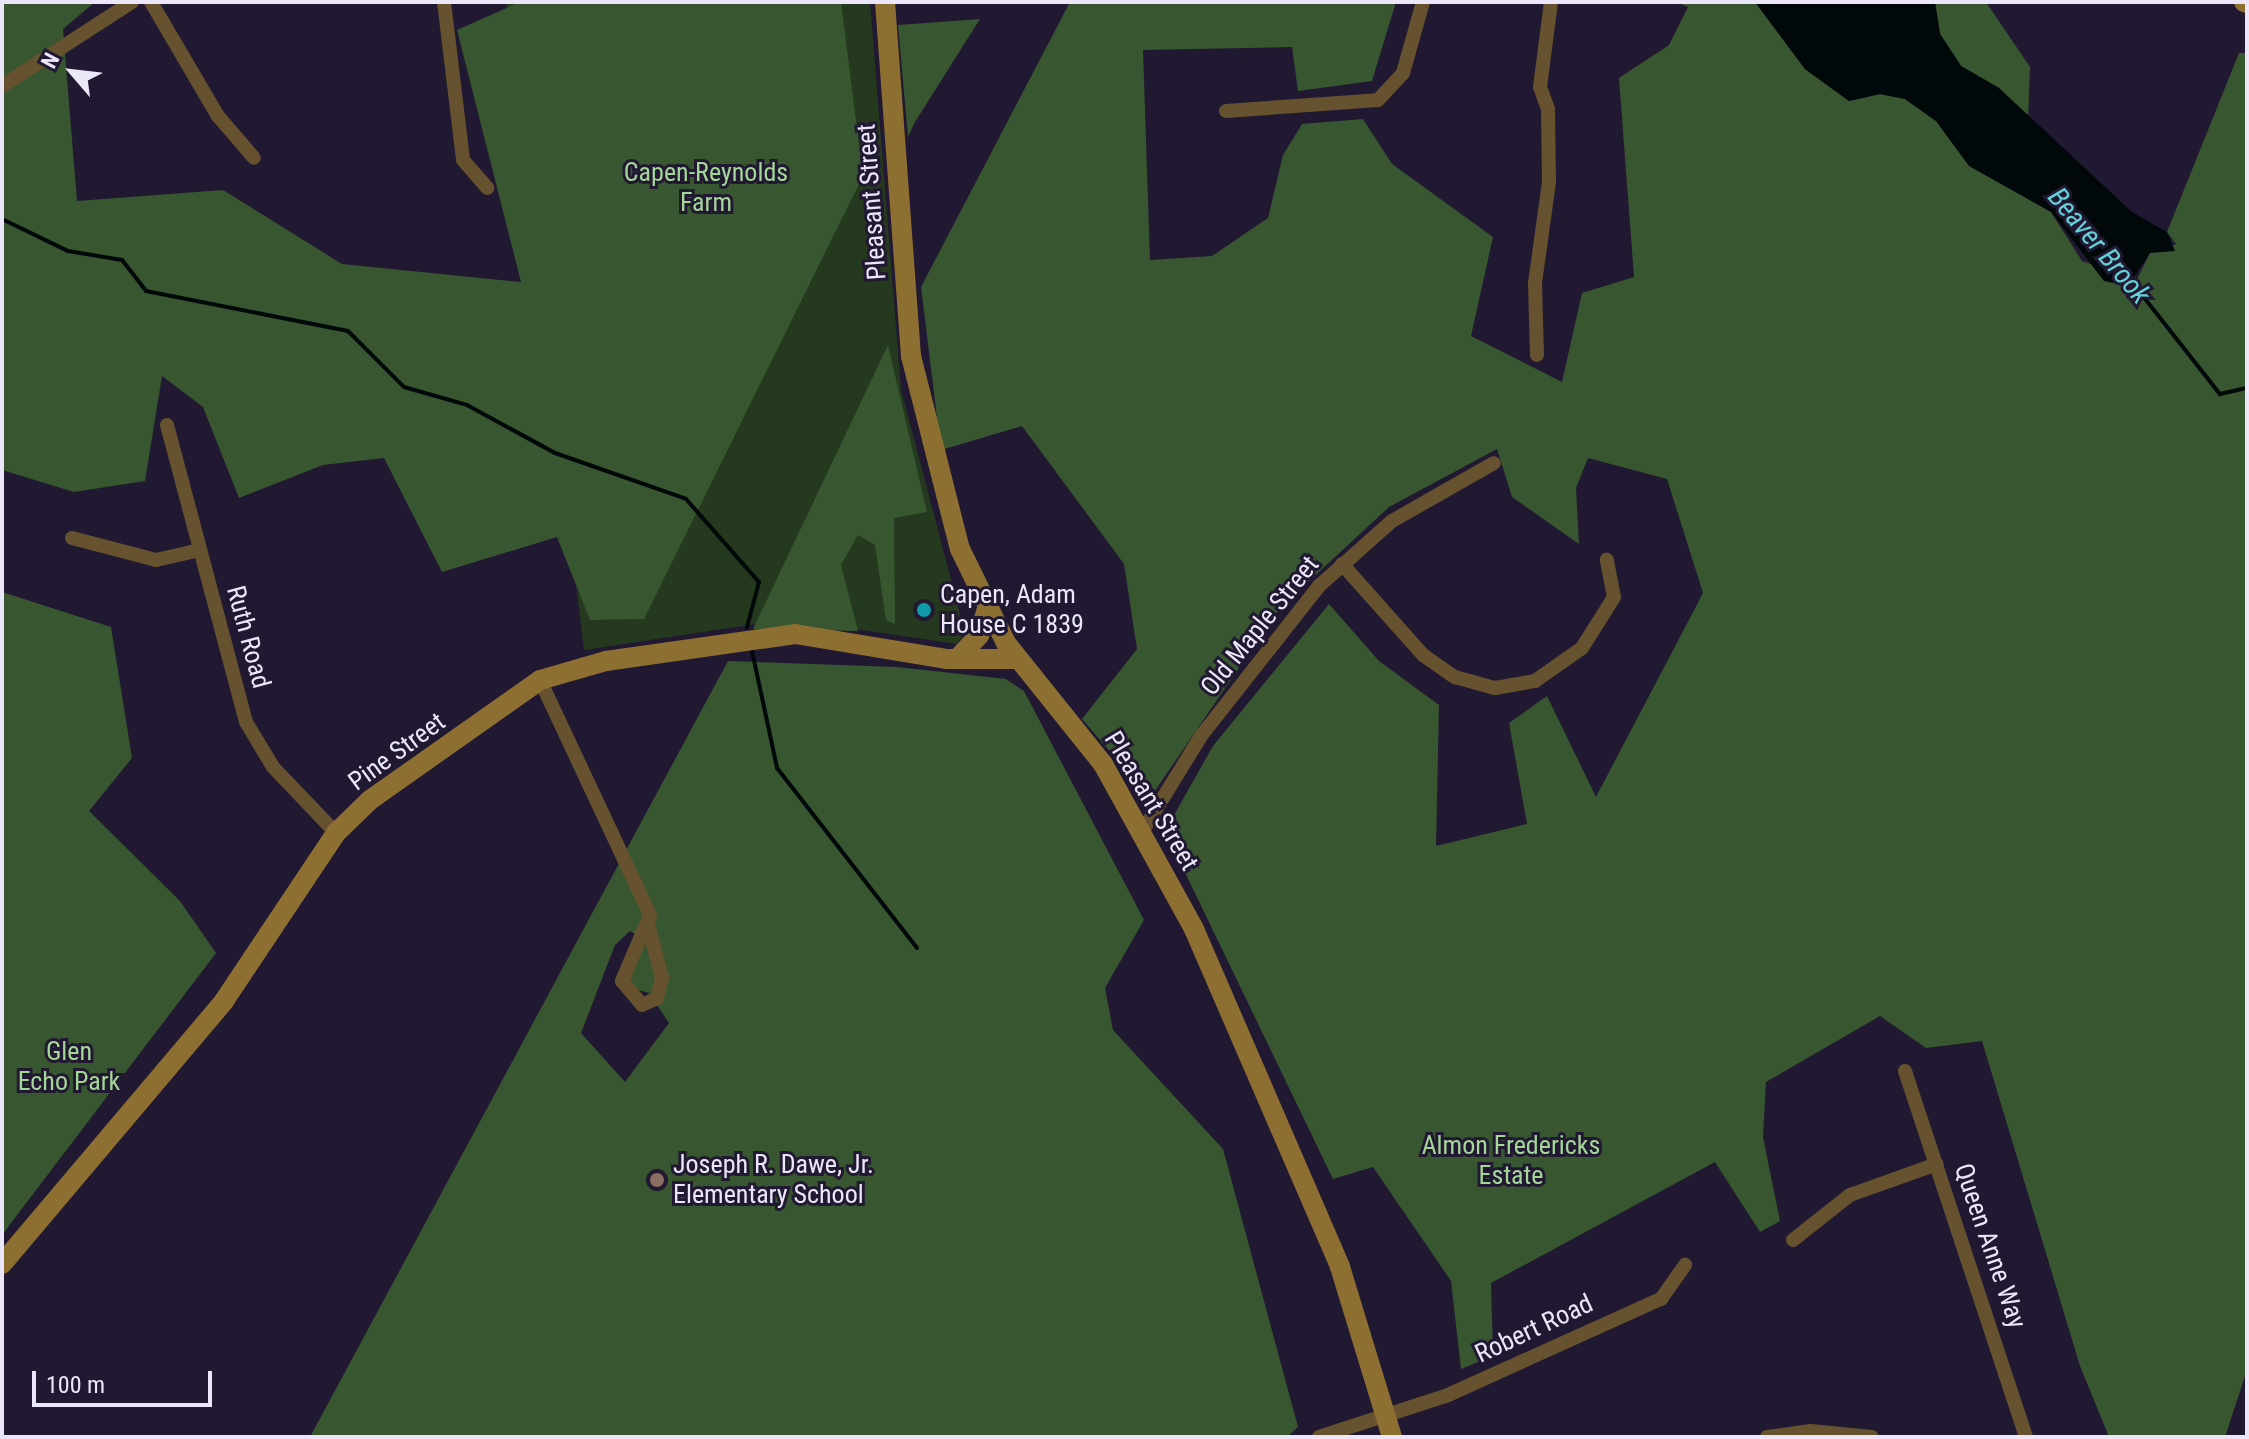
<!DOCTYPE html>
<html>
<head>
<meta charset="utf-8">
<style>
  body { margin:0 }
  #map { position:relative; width:2249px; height:1439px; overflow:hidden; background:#211931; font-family:"Roboto Condensed",sans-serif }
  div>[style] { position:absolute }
  .green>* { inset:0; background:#24391e }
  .forest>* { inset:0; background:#385630 }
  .water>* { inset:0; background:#00080a }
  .stream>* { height:4px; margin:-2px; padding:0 2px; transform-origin:2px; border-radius:2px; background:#00080a }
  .street>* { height:14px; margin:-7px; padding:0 7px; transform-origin:7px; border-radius:7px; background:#66522e }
  .secondary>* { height:20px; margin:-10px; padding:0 10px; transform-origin:10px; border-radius:10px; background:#8e6f32 }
  .dots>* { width:22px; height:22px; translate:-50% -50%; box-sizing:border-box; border:4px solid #211931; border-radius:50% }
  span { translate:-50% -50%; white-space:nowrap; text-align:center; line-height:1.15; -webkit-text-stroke:6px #211931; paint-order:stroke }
  .park-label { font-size:26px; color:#a4d697 }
  .street-label { font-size:26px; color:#ece7f8 }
  .poi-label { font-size:26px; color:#ece7f8 }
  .left { translate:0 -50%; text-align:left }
  .water-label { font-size:28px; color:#64d1d9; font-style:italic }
  .frame { position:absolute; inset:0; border:4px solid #ece7f8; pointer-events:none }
  .north { position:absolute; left:32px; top:32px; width:80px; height:80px; -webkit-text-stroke:6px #211931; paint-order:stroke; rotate:298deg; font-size:22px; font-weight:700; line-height:32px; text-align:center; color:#ece7f8 }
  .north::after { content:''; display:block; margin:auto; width:28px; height:36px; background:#ece7f8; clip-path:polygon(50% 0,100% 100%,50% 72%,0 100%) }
  .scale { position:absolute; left:32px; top:1371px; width:180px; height:36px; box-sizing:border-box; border:4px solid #ece7f8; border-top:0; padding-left:10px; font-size:24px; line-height:28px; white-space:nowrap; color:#ece7f8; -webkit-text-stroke:6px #211931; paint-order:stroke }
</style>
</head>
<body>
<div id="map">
  <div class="green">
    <i style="clip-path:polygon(506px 2px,870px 2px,901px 389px,965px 633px,957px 644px,788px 619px,584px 650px)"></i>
  </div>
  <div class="forest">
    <i style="clip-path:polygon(2px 2px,95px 2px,63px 29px,77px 201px,223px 190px,342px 264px,521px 282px,457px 30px,520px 2px,841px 2px,863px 176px,644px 619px,590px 620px,557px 537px,442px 572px,384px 458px,323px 465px,239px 498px,203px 407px,162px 376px,145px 481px,74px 492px,2px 470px)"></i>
    <i style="clip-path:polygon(1070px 2px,1396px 2px,1372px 81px,1298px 91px,1292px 47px,1143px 50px,1150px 260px,1212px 256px,1268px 218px,1283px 155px,1302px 124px,1363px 119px,1392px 164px,1493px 237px,1471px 336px,1562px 382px,1582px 293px,1634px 277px,1619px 78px,1669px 45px,1688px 7px,1676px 2px,1755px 2px,1805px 69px,1849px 101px,1880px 94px,1905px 99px,1936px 121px,1969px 165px,2051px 212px,2082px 261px,2137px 279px,2150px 253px,2176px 244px,2167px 232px,2239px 53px,2247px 53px,2247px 1370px,2225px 1437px,2109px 1437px,2080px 1366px,1982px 1041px,1926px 1048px,1880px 1016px,1766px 1082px,1763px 1137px,1780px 1221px,1760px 1232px,1715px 1162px,1491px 1283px,1493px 1356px,1461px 1369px,1451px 1281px,1373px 1167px,1333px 1179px,1165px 831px,1213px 746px,1329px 604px,1379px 661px,1439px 705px,1436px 846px,1527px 824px,1509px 723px,1547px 696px,1596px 797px,1703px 593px,1667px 479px,1588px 458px,1576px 488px,1579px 544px,1512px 497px,1497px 449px,1389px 507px,1280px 608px,1150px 798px,1082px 719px,1137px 649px,1124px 564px,1022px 426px,941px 450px,921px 287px)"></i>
    <i style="clip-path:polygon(1935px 2px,1986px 2px,2030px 67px,2028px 120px,1999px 88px,1961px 66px,1940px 34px)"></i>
    <i style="clip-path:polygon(980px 19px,915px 122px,908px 137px,898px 25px)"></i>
    <i style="clip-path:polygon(888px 345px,927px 512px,894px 518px,895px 624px,886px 620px,875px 545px,858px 535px,841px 565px,858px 631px,753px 629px)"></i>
    <i style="clip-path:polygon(2px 592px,111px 627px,132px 758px,89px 811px,180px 901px,216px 953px,2px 1235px)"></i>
    <i style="clip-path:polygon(evenodd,728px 661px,897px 667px,1006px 679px,1024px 691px,1144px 920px,1105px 988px,1113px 1030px,1223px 1149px,1298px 1427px,1287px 1437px,310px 1437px,728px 661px,630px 931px,638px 936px,627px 987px,649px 993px,669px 1023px,625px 1082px,581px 1033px,615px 945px,630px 931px)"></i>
  </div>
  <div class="water">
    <i style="clip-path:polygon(1755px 2px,1935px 2px,1940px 34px,1961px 66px,1999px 88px,2132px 212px,2167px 232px,2175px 251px,2150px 253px,2128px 286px,2104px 281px,2051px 212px,1969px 166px,1936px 121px,1905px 99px,1880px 94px,1849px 101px,1805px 69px)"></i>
  </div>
  <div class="stream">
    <i style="left:2px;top:219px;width:73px;rotate:25.9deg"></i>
    <i style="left:68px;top:251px;width:55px;rotate:9.5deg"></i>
    <i style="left:122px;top:260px;width:39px;rotate:52deg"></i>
    <i style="left:146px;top:291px;width:206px;rotate:11.2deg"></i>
    <i style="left:348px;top:331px;width:79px;rotate:45deg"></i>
    <i style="left:404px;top:387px;width:66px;rotate:15.9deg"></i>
    <i style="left:467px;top:405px;width:100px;rotate:28.6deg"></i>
    <i style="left:555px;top:453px;width:139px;rotate:19.3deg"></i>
    <i style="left:686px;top:499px;width:111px;rotate:48.7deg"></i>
    <i style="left:759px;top:582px;width:47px;rotate:104.9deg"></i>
    <i style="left:2131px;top:281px;width:144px;rotate:51.8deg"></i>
    <i style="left:2220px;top:394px;width:28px;rotate:-13deg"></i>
    <i style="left:752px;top:651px;width:120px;rotate:77.9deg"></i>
    <i style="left:777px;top:768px;width:228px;rotate:52.1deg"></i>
  </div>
  <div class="street">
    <i style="left:151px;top:2px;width:132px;rotate:59.6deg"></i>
    <i style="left:218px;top:116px;width:55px;rotate:49.4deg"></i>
    <i style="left:444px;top:2px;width:159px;rotate:83.1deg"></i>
    <i style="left:463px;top:160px;width:37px;rotate:49deg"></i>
    <i style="left:2px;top:86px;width:155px;rotate:-32.9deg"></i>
    <i style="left:1226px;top:111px;width:152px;rotate:-4.1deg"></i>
    <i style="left:1378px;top:100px;width:37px;rotate:-47deg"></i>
    <i style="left:1403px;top:73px;width:74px;rotate:-74.3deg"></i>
    <i style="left:1537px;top:355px;width:72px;rotate:-91.6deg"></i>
    <i style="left:1535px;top:283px;width:102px;rotate:-82.1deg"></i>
    <i style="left:1549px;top:182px;width:73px;rotate:-90.8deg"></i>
    <i style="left:1548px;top:109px;width:23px;rotate:-110deg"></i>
    <i style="left:1540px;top:87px;width:86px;rotate:-82.6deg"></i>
    <i style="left:167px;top:425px;width:307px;rotate:75.1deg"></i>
    <i style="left:246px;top:722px;width:52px;rotate:59deg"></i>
    <i style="left:273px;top:767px;width:91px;rotate:46.3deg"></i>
    <i style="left:72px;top:538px;width:87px;rotate:14.7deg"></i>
    <i style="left:156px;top:560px;width:45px;rotate:-12.8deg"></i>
    <i style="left:1342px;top:564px;width:122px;rotate:48.3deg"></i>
    <i style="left:1423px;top:655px;width:39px;rotate:35deg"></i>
    <i style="left:1455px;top:677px;width:41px;rotate:15.4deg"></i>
    <i style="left:1495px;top:688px;width:41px;rotate:-9.9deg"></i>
    <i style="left:1535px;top:681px;width:57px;rotate:-35.1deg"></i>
    <i style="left:1582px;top:648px;width:60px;rotate:-57.9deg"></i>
    <i style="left:1614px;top:597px;width:38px;rotate:-101deg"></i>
    <i style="left:540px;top:680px;width:259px;rotate:64.9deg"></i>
    <i style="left:650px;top:915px;width:72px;rotate:113deg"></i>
    <i style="left:622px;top:981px;width:31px;rotate:50deg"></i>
    <i style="left:642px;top:1005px;width:17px;rotate:-25deg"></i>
    <i style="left:657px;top:998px;width:21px;rotate:-76deg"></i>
    <i style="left:662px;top:978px;width:56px;rotate:-104.5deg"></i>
    <i style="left:1142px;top:832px;width:113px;rotate:-58.4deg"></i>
    <i style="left:1201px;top:736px;width:191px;rotate:-51.8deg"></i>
    <i style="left:1319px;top:586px;width:98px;rotate:-41.7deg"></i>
    <i style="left:1392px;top:521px;width:117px;rotate:-29.6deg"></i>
    <i style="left:1905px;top:1071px;width:385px;rotate:71.7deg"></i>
    <i style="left:1793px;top:1240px;width:73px;rotate:-38.3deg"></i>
    <i style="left:1850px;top:1195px;width:92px;rotate:-19.6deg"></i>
    <i style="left:1319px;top:1437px;width:136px;rotate:-18deg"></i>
    <i style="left:1448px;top:1395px;width:234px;rotate:-24.3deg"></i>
    <i style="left:1661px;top:1299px;width:42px;rotate:-54.8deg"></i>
    <i style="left:1767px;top:1437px;width:44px;rotate:-7.8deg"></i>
    <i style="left:1811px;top:1431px;width:61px;rotate:5.6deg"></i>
  </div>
  <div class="secondary">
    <i style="left:885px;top:2px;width:355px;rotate:85.8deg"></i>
    <i style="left:911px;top:356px;width:199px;rotate:75.8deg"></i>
    <i style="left:960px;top:549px;width:105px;rotate:63.9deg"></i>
    <i style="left:1006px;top:643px;width:155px;rotate:51.3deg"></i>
    <i style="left:1103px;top:764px;width:188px;rotate:61.1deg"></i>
    <i style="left:1194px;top:929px;width:368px;rotate:66.6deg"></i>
    <i style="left:1340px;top:1267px;width:178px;rotate:73deg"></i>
    <i style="left:2244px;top:2px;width:3px;rotate:18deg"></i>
    <i style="left:957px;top:659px;width:33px;rotate:-47deg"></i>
    <i style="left:979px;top:635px;width:28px;rotate:-73deg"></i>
    <i style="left:2px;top:1264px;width:344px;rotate:-49.8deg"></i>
    <i style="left:224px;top:1001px;width:202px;rotate:-56.3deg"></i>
    <i style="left:336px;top:833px;width:47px;rotate:-44.1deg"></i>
    <i style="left:370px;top:800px;width:208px;rotate:-35.2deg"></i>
    <i style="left:540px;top:680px;width:69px;rotate:-16.1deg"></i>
    <i style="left:606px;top:661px;width:191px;rotate:-8.1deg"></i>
    <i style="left:795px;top:634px;width:153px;rotate:9.4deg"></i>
    <i style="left:946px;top:659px;width:72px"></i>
  </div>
  <div class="dots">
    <i style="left:924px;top:610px;background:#0f9aa8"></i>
    <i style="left:657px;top:1180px;background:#8d6e63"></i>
  </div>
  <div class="park-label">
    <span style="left:706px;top:188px">Capen-Reynolds<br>Farm</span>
    <span style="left:69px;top:1067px">Glen<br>Echo Park</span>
    <span style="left:1511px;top:1161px">Almon Fredericks<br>Estate</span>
  </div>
  <div class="street-label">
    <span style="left:872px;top:202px;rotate:-94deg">Pleasant Street</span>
    <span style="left:1260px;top:626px;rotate:-51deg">Old Maple Street</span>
    <span style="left:248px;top:637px;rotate:75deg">Ruth Road</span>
    <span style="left:397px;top:752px;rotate:-36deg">Pine Street</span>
    <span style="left:1151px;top:801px;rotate:59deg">Pleasant Street</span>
    <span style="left:1990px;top:1246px;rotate:71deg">Queen Anne Way</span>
    <span style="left:1534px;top:1329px;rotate:-25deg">Robert Road</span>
  </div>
  <div class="poi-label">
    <span class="left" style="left:940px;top:610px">Capen, Adam<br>House C 1839</span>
    <span class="left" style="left:673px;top:1180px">Joseph R. Dawe, Jr.<br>Elementary School</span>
  </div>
  <div class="water-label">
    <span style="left:2099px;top:246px;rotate:50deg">Beaver Brook</span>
  </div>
  <div class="frame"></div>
  <div class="north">N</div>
  <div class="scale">100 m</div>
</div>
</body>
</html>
